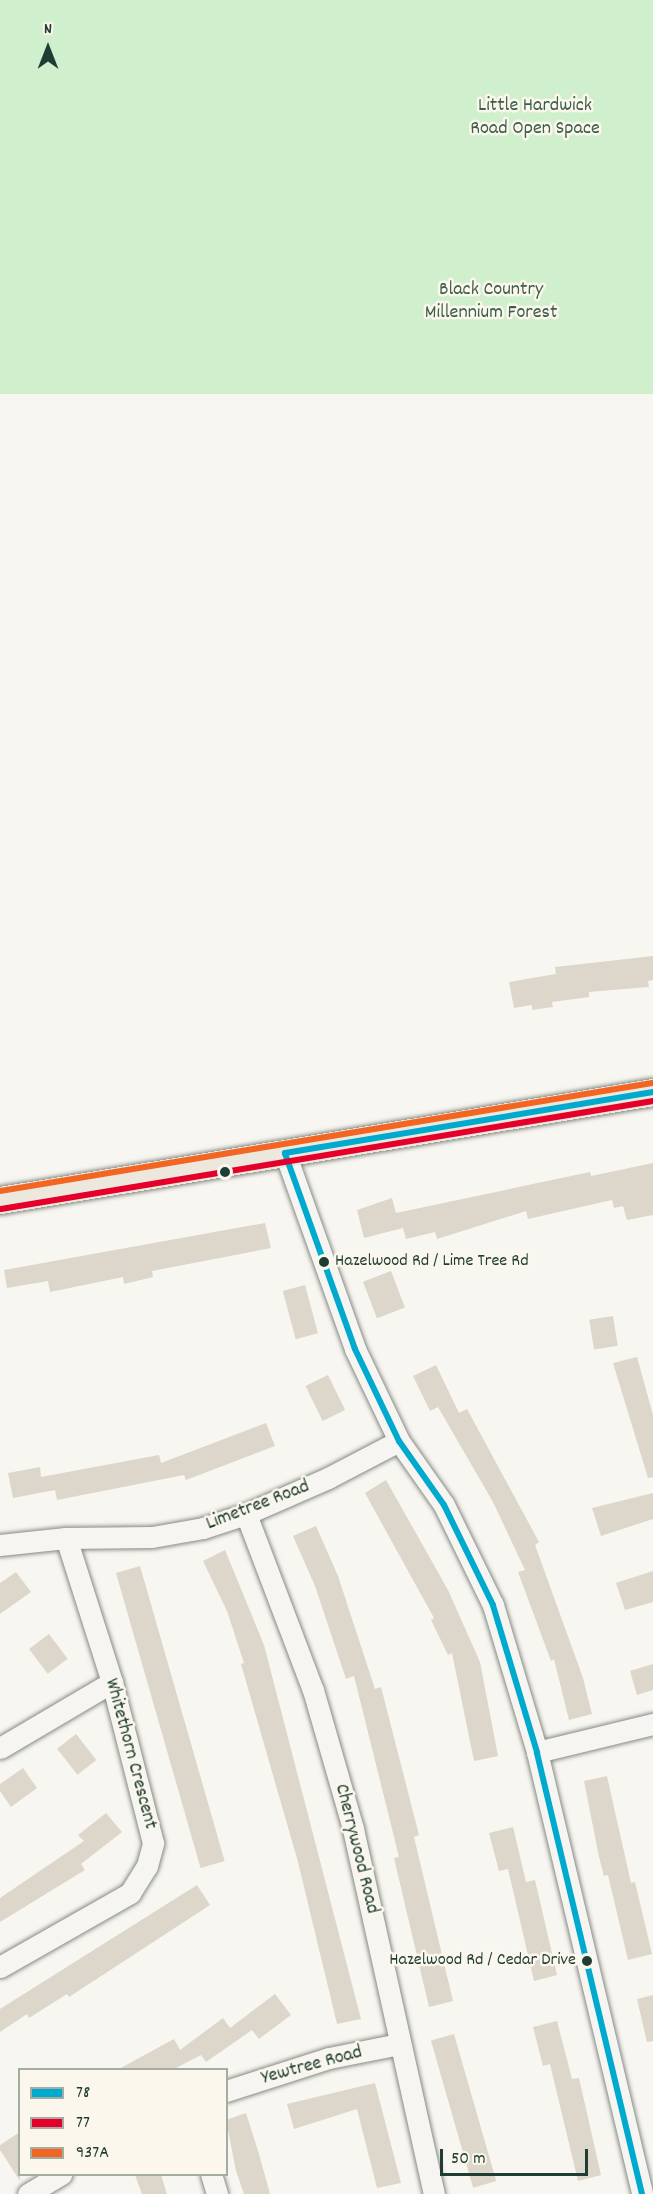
<!DOCTYPE html>
<html>
<head>
<meta charset="utf-8">
<style>
  body { margin:0 }
  #map { position:relative; width:653px; height:2194px; overflow:hidden; background:#f8f6f0; font-family:Dekko,sans-serif }
  div>[style] { position:absolute }
  .green>* { inset:0; background:#d0efcc; transform-origin:0 0 }
  .building>* { inset:0; background:#ddd6cb; transform-origin:0 0 }
  .roads { filter:drop-shadow(0 0 2px #868b86) drop-shadow(0 0 2px #868b86) }
  .minor>* { height:21px; margin:-10.5px; padding:0 10.5px; transform-origin:10.5px; border-radius:10.5px; background:#f6f5f1 }
  .major>* { height:27px; margin:-13.5px; padding:0 13.5px; transform-origin:13.5px; border-radius:13.5px; background:#ede8dd }
  .bus-1>* { height:6px; margin:-3px; padding:0 3px; transform-origin:3px; border-radius:3px; background:#00a9ce }
  .bus-2>* { height:6px; margin:-3px; padding:0 3px; transform-origin:3px; border-radius:3px; background:#e4002b }
  .bus-3>* { height:6px; margin:-3px; padding:0 3px; transform-origin:3px; border-radius:3px; background:#f26522 }
  .dots>* { width:16px; height:16px; translate:-50% -50%; box-sizing:border-box; border:3px solid #fbf7ec; border-radius:50% }
  span { translate:-50% -50%; white-space:nowrap; text-align:center; line-height:1.15; -webkit-text-stroke:5px #fbf7ec; paint-order:stroke }
  .bus-label { font-size:18px; color:#1f3d34 }
  .left { translate:0 -50%; text-align:left }
  .right { translate:-100% -50%; text-align:right }
  .park-label { font-size:20px; color:#3c5f4c }
  .street-label { font-size:20px; color:#1f3d34 }
  .legend { position:absolute; left:18px; top:2068px; width:210px; height:108px; box-sizing:border-box; background:#fbf7ec; border:2px solid #a3ada2; margin:0; padding:8px 10px; list-style:none; font-size:18px; color:#1f3d34 }
  .legend li { display:flex; align-items:center; gap:12px; height:30px }
  .legend b { width:30px; border:2px solid #a3ada2 }
  .north { position:absolute; left:18px; top:18px; width:60px; height:60px; -webkit-text-stroke:4px #fbf7ec; paint-order:stroke; rotate:0deg; font-size:16px; font-weight:700; line-height:24px; text-align:center; color:#1f3d34 }
  .north::after { content:''; display:block; margin:auto; width:21px; height:27px; background:#1f3d34; clip-path:polygon(50% 0,100% 100%,50% 72%,0 100%) }
  .scale { position:absolute; left:440px; top:2149px; width:148px; height:27px; box-sizing:border-box; border:3px solid #1f3d34; border-top:0; padding-left:8px; font-size:18px; line-height:21px; white-space:nowrap; color:#1f3d34; -webkit-text-stroke:4px #fbf7ec; paint-order:stroke }
</style>
</head>
<body>
<div id="map">
  <div class="green">
    <i style="left:0;top:0;width:653px;height:394px"></i>
  </div>
  <div class="building">
    <i style="clip-path:polygon(653px 956px,653px 980px,648px 981px,649px 987px,589px 992px,589px 997px,552px 1002px,553px 1007px,532px 1010px,532px 1005px,514px 1008px,509px 982px,556px 974px,555px 967px)"></i>
    <i style="clip-path:polygon(653px 1163px,653px 1215px,627px 1220px,623px 1206px,614px 1208px,612px 1200px,528px 1219px,526px 1211px,437px 1239px,435px 1232px,406px 1239px,403px 1228px,364px 1238px,357px 1210px,392px 1198px,396px 1213px,590px 1172px,591px 1176px)"></i>
    <i style="clip-path:polygon(265px 1223px,271px 1248px,152px 1271px,153px 1277px,124px 1284px,123px 1277px,50px 1292px,48px 1281px,7px 1288px,4px 1270px)"></i>
    <i style="left:391px;top:1271px;width:39px;height:30px;rotate:69deg"></i>
    <i style="left:305px;top:1285px;width:50px;height:23px;rotate:75deg"></i>
    <i style="left:613px;top:1316px;width:30px;height:24px;rotate:81deg"></i>
    <i style="clip-path:polygon(637px 1357px,653px 1415px,653px 1477px,648px 1478px,613px 1363px)"></i>
    <i style="clip-path:polygon(436px 1365px,459px 1413px,467px 1409px,539px 1542px,535px 1545px,583px 1678px,592px 1714px,569px 1720px,554px 1659px,551px 1661px,518px 1572px,525px 1570px,493px 1502px,438px 1407px,430px 1411px,413px 1376px)"></i>
    <i style="left:328px;top:1375px;width:39px;height:25px;rotate:64deg"></i>
    <i style="clip-path:polygon(266px 1423px,275px 1446px,186px 1480px,184px 1475px,57px 1500px,55px 1490px,13px 1498px,8px 1473px,40px 1467px,41px 1477px,159px 1455px,161px 1463px)"></i>
    <i style="clip-path:polygon(386px 1480px,448px 1590px,480px 1662px,498px 1756px,474px 1761px,452px 1653px,448px 1655px,431px 1620px,434px 1618px,365px 1493px)"></i>
    <i style="clip-path:polygon(653px 1493px,653px 1519px,601px 1536px,592px 1508px)"></i>
    <i style="clip-path:polygon(316px 1526px,338px 1576px,375px 1689px,381px 1687px,419px 1835px,414px 1837px,453px 2001px,429px 2007px,394px 1858px,399px 1857px,354px 1676px,346px 1679px,315px 1586px,293px 1536px)"></i>
    <i style="clip-path:polygon(225px 1550px,264px 1645px,361px 2019px,337px 2024px,298px 1862px,241px 1664px,244px 1663px,227px 1611px,203px 1561px)"></i>
    <i style="left:140px;top:1566px;width:307px;height:25px;rotate:74deg"></i>
    <i style="clip-path:polygon(653px 1571px,653px 1602px,625px 1610px,616px 1583px)"></i>
    <i style="clip-path:polygon(16px 1572px,31px 1592px,0 1614px,0 1583px)"></i>
    <i style="left:49px;top:1634px;width:31px;height:25px;rotate:53deg"></i>
    <i style="clip-path:polygon(653px 1664px,653px 1690px,637px 1695px,630px 1671px)"></i>
    <i style="left:76px;top:1734px;width:33px;height:24px;rotate:52deg"></i>
    <i style="clip-path:polygon(23px 1768px,37px 1788px,11px 1807px,0 1791px,0 1784px)"></i>
    <i style="clip-path:polygon(607px 1776px,631px 1883px,635px 1882px,652px 1954px,628px 1960px,608px 1875px,604px 1876px,599px 1857px,584px 1781px)"></i>
    <i style="clip-path:polygon(106px 1813px,122px 1832px,81px 1864px,85px 1870px,0 1922px,0 1898px,84px 1841px,78px 1835px)"></i>
    <i style="clip-path:polygon(513px 1827px,526px 1882px,535px 1880px,557px 1975px,534px 1981px,508px 1869px,499px 1871px,489px 1833px)"></i>
    <i style="clip-path:polygon(197px 1885px,210px 1905px,69px 1997px,67px 1994px,29px 2018px,27px 2014px,0 2032px,0 2009px)"></i>
    <i style="clip-path:polygon(275px 1994px,291px 2015px,259px 2039px,252px 2030px,206px 2062px,201px 2055px,172px 2070px,117px 2070px,174px 2039px,180px 2050px,223px 2018px,230px 2028px)"></i>
    <i style="clip-path:polygon(653px 1995px,653px 2041px,647px 2042px,637px 1999px)"></i>
    <i style="clip-path:polygon(557px 2021px,572px 2079px,579px 2078px,601px 2175px,578px 2181px,550px 2064px,543px 2066px,533px 2027px)"></i>
    <i style="left:454px;top:2034px;width:153px;height:24px;rotate:74deg"></i>
    <i style="clip-path:polygon(375px 2083px,401px 2183px,377px 2188px,357px 2109px,294px 2129px,287px 2104px)"></i>
    <i style="clip-path:polygon(246px 2113px,259px 2154px,270px 2194px,244px 2194px,236px 2171px,226px 2120px)"></i>
    <i style="clip-path:polygon(20px 2132px,20px 2181px,0 2150px,0 2145px)"></i>
    <i style="clip-path:polygon(135px 2175px,161px 2175px,167px 2194px,142px 2194px)"></i>
  </div>
  <div class="roads">
    <div class="minor">
      <i style="left:285px;top:1153px;width:208px;rotate:70.3deg"></i>
      <i style="left:355px;top:1349px;width:102px;rotate:64.4deg"></i>
      <i style="left:399px;top:1441px;width:78px;rotate:54.9deg"></i>
      <i style="left:444px;top:1505px;width:111px;rotate:63.9deg"></i>
      <i style="left:493px;top:1605px;width:153px;rotate:73.3deg"></i>
      <i style="left:537px;top:1752px;width:454px;rotate:76.6deg"></i>
      <i style="left:246px;top:1514px;width:188px;rotate:69.2deg"></i>
      <i style="left:313px;top:1690px;width:145px;rotate:73.9deg"></i>
      <i style="left:353px;top:1829px;width:374px;rotate:77.5deg"></i>
      <i style="left:0;top:1545px;width:66px;rotate:-6.1deg"></i>
      <i style="left:66px;top:1538px;width:86px;rotate:-0.7deg"></i>
      <i style="left:152px;top:1537px;width:52px;rotate:-10deg"></i>
      <i style="left:203px;top:1528px;width:45px;rotate:-18deg"></i>
      <i style="left:246px;top:1514px;width:90px;rotate:-23.7deg"></i>
      <i style="left:328px;top:1478px;width:80px;rotate:-27.5deg"></i>
      <i style="left:0;top:1748px;width:130px;rotate:-30.5deg"></i>
      <i style="left:537px;top:1752px;width:119px;rotate:-13.6deg"></i>
      <i style="left:0;top:1967px;width:150px;rotate:-29.6deg"></i>
      <i style="left:130px;top:1893px;width:32px;rotate:-58deg"></i>
      <i style="left:147px;top:1866px;width:24px;rotate:-75deg"></i>
      <i style="left:153px;top:1843px;width:166px;rotate:-104.3deg"></i>
      <i style="left:112px;top:1682px;width:151px;rotate:-107.7deg"></i>
      <i style="left:226px;top:2091px;width:108px;rotate:-17.8deg"></i>
      <i style="left:329px;top:2058px;width:71px;rotate:-11.3deg"></i>
      <i style="left:211px;top:2174px;width:21px;rotate:73deg"></i>
      <i style="left:28px;top:2194px;width:39px;rotate:-31deg"></i>
    </div>
    <div class="major">
      <i style="left:0;top:1200px;width:662px;rotate:-9.39deg"></i>
    </div>
  </div>
  <div class="bus-1">
    <i style="left:642px;top:2194px;width:454px;rotate:-103.4deg"></i>
    <i style="left:537px;top:1752px;width:153px;rotate:-106.7deg"></i>
    <i style="left:493px;top:1605px;width:111px;rotate:-116.1deg"></i>
    <i style="left:444px;top:1505px;width:78px;rotate:-125.1deg"></i>
    <i style="left:399px;top:1441px;width:102px;rotate:-115.6deg"></i>
    <i style="left:355px;top:1349px;width:208px;rotate:-109.7deg"></i>
    <i style="left:285px;top:1153px;width:373px;rotate:-9.4deg"></i>
  </div>
  <div class="bus-2">
    <i style="left:1px;top:1209px;width:661px;rotate:-9.41deg"></i>
  </div>
  <div class="bus-3">
    <i style="left:0;top:1191px;width:661px;rotate:-9.41deg"></i>
  </div>
  <div class="dots">
    <i style="left:225px;top:1172px;background:#1f3d34"></i>
    <i style="left:324px;top:1262px;background:#1f3d34"></i>
    <i style="left:587px;top:1961px;background:#1f3d34"></i>
  </div>
  <div class="bus-label">
    <span class="left" style="left:335px;top:1262px">Hazelwood Rd / Lime Tree Rd</span>
    <span class="right" style="left:576px;top:1961px">Hazelwood Rd / Cedar Drive</span>
  </div>
  <div class="park-label">
    <span style="left:535px;top:118px">Little Hardwick<br>Road Open Space</span>
    <span style="left:491px;top:302px">Black Country<br>Millennium Forest</span>
  </div>
  <div class="street-label">
    <span style="left:258px;top:1506px;rotate:-21deg">Limetree Road</span>
    <span style="left:130px;top:1754px;rotate:75deg">Whitethorn Crescent</span>
    <span style="left:356px;top:1849px;rotate:76deg">Cherrywood Road</span>
    <span style="left:312px;top:2066px;rotate:-15deg">Yewtree Road</span>
  </div>
  <ul class="legend">
  <li><b style="height:8px;background:#00a9ce"></b>78</li>
  <li><b style="height:8px;background:#e4002b"></b>77</li>
  <li><b style="height:8px;background:#f26522"></b>937A</li>
  </ul>
  <div class="north">N</div>
  <div class="scale">50 m</div>
</div>
</body>
</html>
